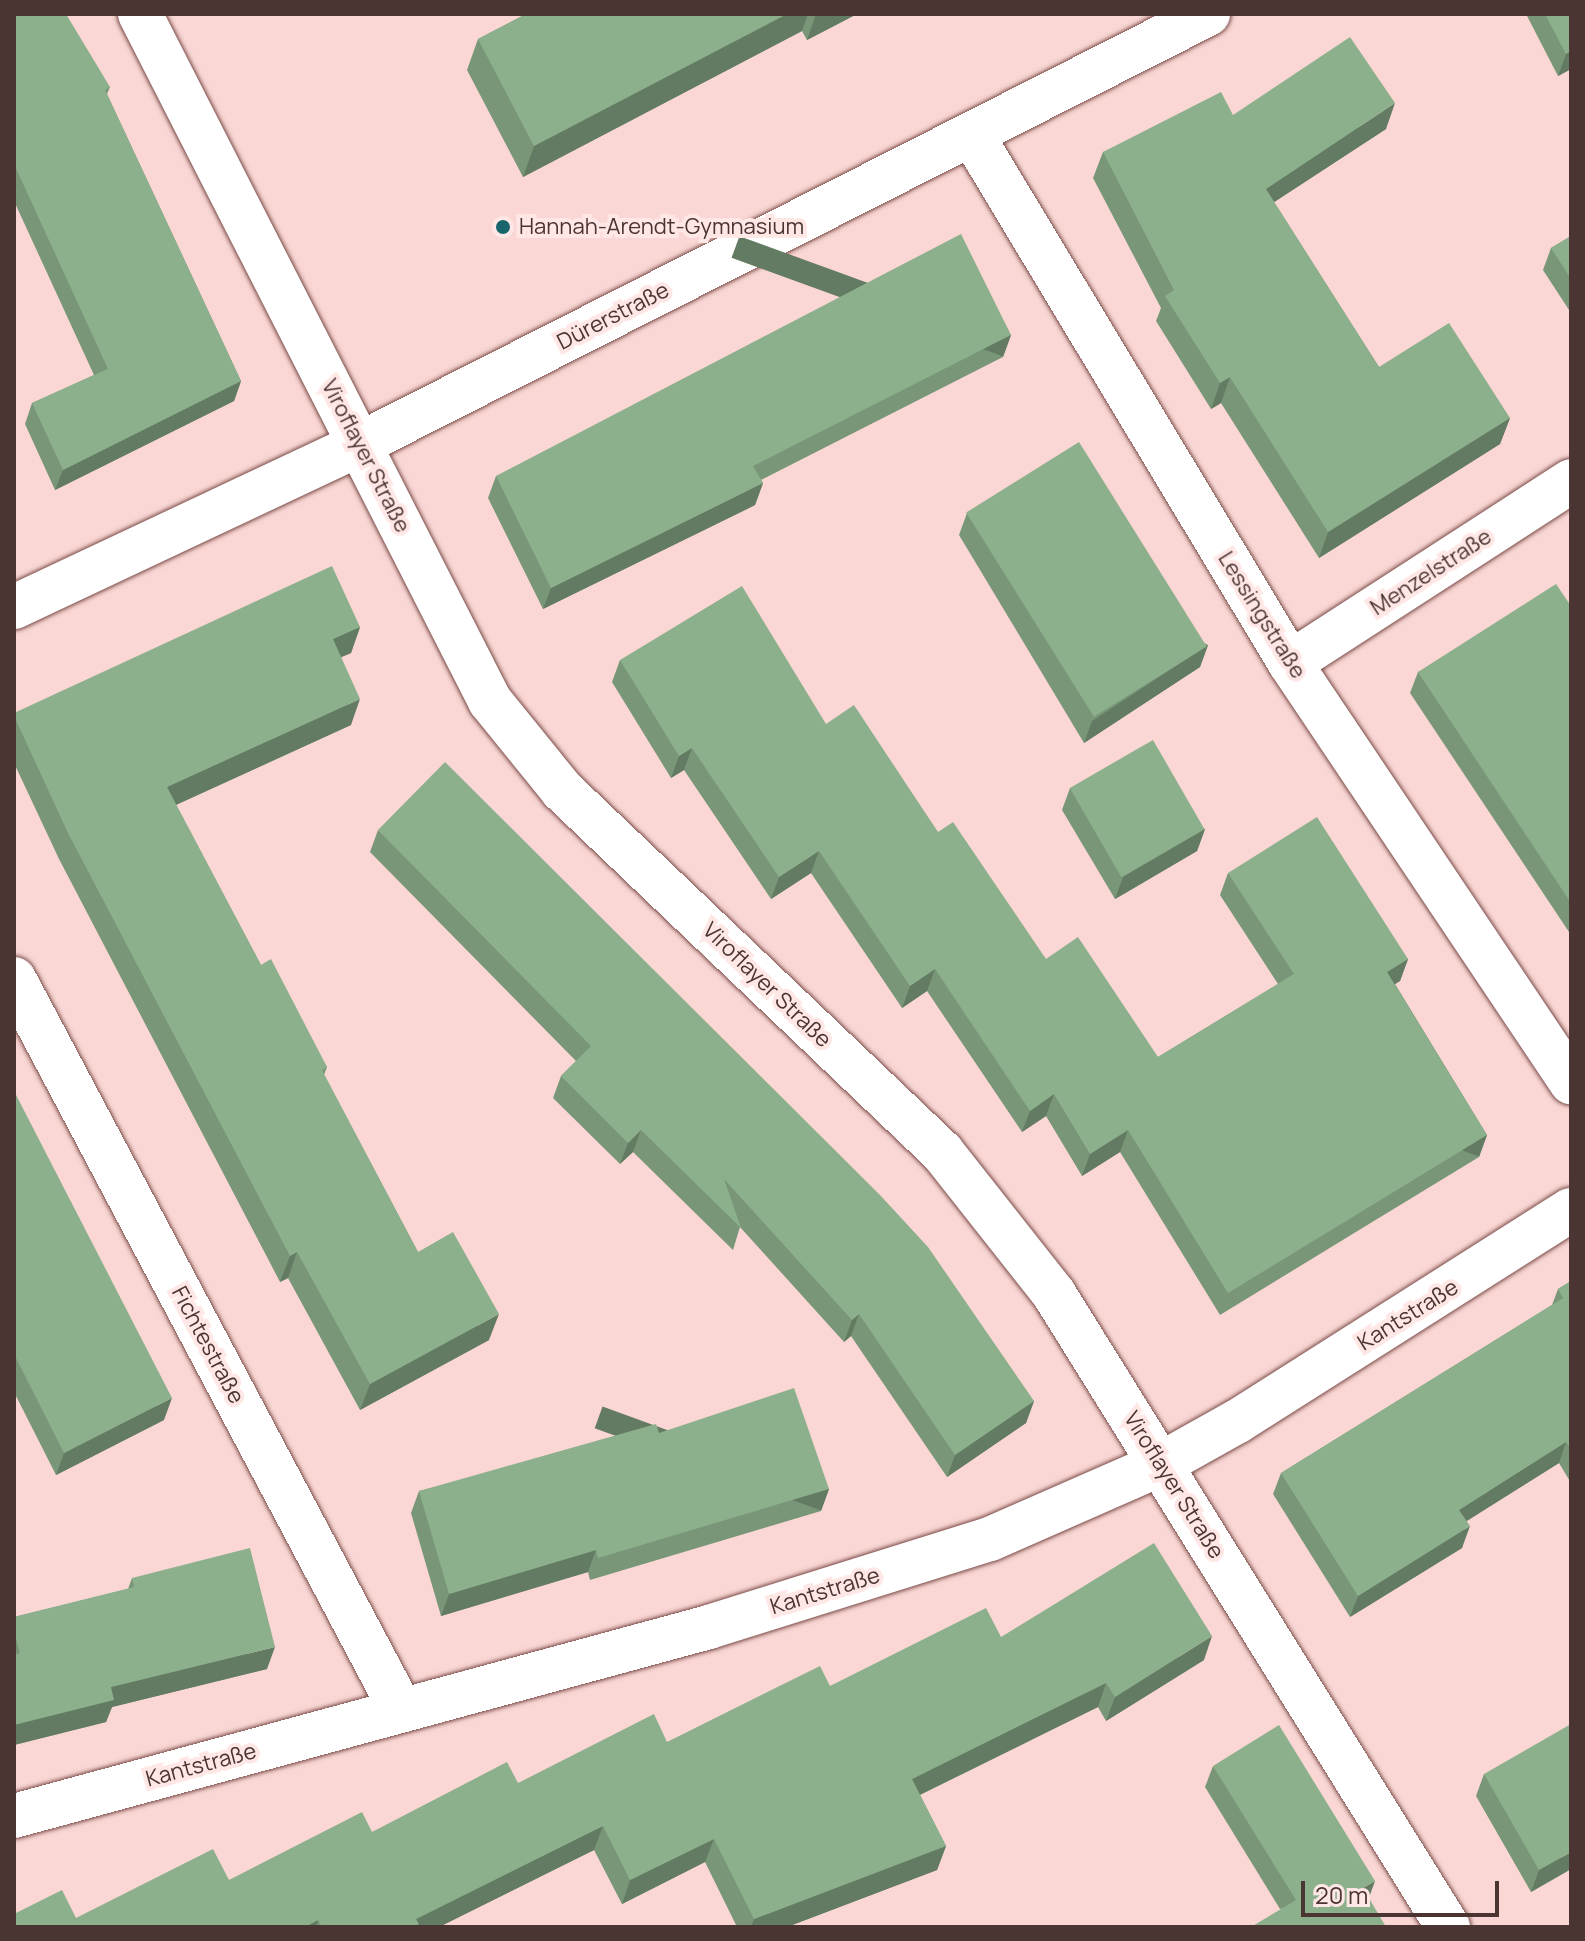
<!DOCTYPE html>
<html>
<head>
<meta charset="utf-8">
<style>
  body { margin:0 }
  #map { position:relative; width:1585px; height:1941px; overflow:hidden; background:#fad7d4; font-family:Manrope,sans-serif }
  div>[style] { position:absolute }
  .roads { filter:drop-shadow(0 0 2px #7a4b48) drop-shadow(0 0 2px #7a4b48) }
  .street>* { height:44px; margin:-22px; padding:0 22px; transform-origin:22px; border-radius:22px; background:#fff }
  .wall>* { inset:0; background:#799778 }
  .shaded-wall>* { inset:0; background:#637b62; transform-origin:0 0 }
  .building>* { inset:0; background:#8db08c; transform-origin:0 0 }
  .dots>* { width:22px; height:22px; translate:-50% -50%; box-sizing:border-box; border:4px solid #ffe7e5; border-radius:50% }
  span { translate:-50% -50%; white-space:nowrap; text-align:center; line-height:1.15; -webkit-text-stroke:8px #ffe7e5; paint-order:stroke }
  .poi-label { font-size:22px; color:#4b3533 }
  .left { translate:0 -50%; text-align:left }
  .street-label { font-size:22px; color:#4b3533 }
  .frame { position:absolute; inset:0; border:16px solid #4b3533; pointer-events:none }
  .scale { position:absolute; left:1301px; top:1881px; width:198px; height:36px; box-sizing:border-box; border:4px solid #4b3533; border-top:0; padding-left:10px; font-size:24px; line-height:28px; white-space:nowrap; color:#4b3533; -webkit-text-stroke:6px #ffe7e5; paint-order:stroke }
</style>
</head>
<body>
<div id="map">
  <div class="roads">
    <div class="street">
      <i style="left:140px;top:14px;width:771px;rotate:63deg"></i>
      <i style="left:490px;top:701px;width:114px;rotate:51deg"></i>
      <i style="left:562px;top:790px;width:525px;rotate:43.61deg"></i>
      <i style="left:942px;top:1152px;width:181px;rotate:51.7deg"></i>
      <i style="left:1054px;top:1294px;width:746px;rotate:58.1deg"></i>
      <i style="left:972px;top:135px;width:616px;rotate:58.94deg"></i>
      <i style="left:1290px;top:663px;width:505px;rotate:56.15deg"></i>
      <i style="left:14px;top:607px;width:382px;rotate:-25.2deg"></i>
      <i style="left:360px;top:444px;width:951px;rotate:-26.89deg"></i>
      <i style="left:1290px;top:663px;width:335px;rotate:-32.9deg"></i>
      <i style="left:14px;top:979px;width:827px;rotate:62.1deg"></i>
      <i style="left:14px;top:1816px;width:720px;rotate:-15.21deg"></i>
      <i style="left:709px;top:1627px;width:294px;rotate:-17.4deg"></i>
      <i style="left:990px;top:1539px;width:187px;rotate:-23.7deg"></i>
      <i style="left:1161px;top:1464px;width:88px;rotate:-29.2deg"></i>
      <i style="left:1238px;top:1421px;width:394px;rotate:-32.4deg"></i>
    </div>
  </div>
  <div class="wall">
    <i style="clip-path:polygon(14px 14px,110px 87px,107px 94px,241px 381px,234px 401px,55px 490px,25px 424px,32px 403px,94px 375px,14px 201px)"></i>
    <i style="clip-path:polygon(526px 14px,857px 14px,807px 40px,802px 31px,523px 177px,467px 70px,478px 39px)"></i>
    <i style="clip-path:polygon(1526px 14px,1571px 14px,1571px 69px,1558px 76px)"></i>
    <i style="clip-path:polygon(1233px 115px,1386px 129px,1274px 202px,1379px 367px,1510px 418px,1500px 444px,1319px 558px,1221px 403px,1211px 409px,1156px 321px,1161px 308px,1093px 178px,1103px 152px)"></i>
    <i style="clip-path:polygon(1571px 236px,1571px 313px,1543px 270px,1551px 248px)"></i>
    <i style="clip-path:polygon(1011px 335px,1003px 357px,761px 480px,763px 483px,755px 505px,543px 609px,488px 498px,496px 476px)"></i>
    <i style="clip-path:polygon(967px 513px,1208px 645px,1200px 667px,1084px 743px,959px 535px)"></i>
    <i style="clip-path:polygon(1571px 606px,1571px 935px,1410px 693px,1418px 672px)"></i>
    <i style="clip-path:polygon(360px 627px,351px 653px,341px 657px,351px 725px,176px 805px,261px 965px,327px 1067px,324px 1075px,418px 1252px,489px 1340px,360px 1410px,288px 1278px,280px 1282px,59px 859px,14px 763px,14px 713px)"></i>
    <i style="clip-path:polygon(620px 660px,826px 724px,938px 832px,1046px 959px,1158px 1057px,1278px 984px,1220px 895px,1228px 873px,1408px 959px,1400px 981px,1395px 984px,1487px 1135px,1479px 1157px,1220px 1315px,1120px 1152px,1082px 1176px,1046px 1116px,1022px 1132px,927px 991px,902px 1008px,811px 873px,771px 899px,684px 770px,671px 778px,612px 682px)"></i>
    <i style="clip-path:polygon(1070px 788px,1205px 829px,1197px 851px,1115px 899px,1062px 810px)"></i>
    <i style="clip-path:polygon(378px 830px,1034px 1401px,1026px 1423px,947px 1477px,851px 1336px,844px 1342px,740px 1227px,733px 1250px,633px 1152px,620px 1164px,553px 1098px,561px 1076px,576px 1061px,370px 852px)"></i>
    <i style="clip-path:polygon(14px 1091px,164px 1420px,56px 1475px,14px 1392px)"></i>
    <i style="clip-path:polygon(1571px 1281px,1571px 1483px,1559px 1463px,1466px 1521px,1462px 1548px,1350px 1617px,1273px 1494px,1281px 1473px,1552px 1305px,1558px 1289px)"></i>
    <i style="clip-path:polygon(659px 1433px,829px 1489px,821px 1511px,590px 1580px,588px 1572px,441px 1616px,411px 1513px,419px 1491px)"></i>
    <i style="clip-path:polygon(132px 1578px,267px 1669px,112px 1707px,106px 1722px,14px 1745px,14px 1617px,128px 1589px)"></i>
    <i style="clip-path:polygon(1001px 1637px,1204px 1660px,1106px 1721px,1098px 1707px,920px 1795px,946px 1846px,937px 1870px,787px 1927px,737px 1927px,705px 1862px,622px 1904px,594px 1850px,439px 1927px,14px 1927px,76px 1918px,229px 1880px,518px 1783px,667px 1742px,830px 1686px)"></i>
    <i style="clip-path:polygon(1213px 1766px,1369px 1897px,1280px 1909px,1205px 1787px)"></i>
    <i style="clip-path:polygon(1484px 1774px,1571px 1869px,1531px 1892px,1476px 1796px)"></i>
  </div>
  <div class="shaded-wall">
    <i style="clip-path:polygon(787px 14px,808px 14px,802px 31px,523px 177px,534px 146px)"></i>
    <i style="clip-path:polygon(816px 14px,857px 14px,807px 40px)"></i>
    <i style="clip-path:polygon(1571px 51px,1571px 69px,1558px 76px,1566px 54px)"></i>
    <i style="clip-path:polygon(1395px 103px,1386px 129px,1256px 214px,1266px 189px)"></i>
    <i style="left:1011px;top:335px;width:23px;height:289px;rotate:110deg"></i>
    <i style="clip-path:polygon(1230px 377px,1221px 403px,1211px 409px,1220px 383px)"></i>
    <i style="clip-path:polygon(241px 381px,234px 401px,55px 490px,63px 470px)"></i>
    <i style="clip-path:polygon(1510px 418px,1500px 444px,1319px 558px,1328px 532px)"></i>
    <i style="clip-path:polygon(763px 483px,755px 505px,543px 609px,551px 588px)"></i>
    <i style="clip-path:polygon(360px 627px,351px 653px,323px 665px,333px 639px)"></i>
    <i style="clip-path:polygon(1208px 645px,1200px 667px,1084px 743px,1092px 721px)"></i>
    <i style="clip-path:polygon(360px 699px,351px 725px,158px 813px,167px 787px)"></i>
    <i style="clip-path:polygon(692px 748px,684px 770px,671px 778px,679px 756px)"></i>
    <i style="clip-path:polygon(1205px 829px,1197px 851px,1115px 899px,1123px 877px)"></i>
    <i style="clip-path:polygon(819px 851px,811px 873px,771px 899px,779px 877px)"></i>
    <i style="clip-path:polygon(1408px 959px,1400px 981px,1379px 994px,1387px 972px)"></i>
    <i style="clip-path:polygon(935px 969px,927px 991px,902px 1008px,910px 986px)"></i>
    <i style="clip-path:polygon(1054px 1094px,1046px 1116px,1022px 1132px,1030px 1111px)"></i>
    <i style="clip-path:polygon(641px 1130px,633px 1152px,620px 1164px,628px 1143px)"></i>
    <i style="clip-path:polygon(1128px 1130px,1120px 1152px,1082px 1176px,1090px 1154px)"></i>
    <i style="left:1487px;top:1135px;width:23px;height:303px;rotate:110deg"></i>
    <i style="clip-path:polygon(297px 1252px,288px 1278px,280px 1282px,290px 1256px)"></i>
    <i style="clip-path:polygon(499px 1314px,489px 1340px,360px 1410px,370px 1384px)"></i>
    <i style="clip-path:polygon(859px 1314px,851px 1336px,844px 1342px,852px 1320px)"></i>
    <i style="clip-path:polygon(172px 1398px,164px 1420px,56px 1475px,64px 1453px)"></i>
    <i style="clip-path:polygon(1034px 1401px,1026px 1423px,947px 1477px,955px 1455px)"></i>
    <i style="clip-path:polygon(1566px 1442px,1559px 1463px,1451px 1531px,1459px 1510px)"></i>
    <i style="left:829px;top:1489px;width:23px;height:241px;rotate:110deg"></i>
    <i style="clip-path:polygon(1470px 1526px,1462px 1548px,1350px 1617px,1358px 1596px)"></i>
    <i style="clip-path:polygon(596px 1550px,588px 1572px,441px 1616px,449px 1594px)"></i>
    <i style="clip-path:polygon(1212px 1636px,1204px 1660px,1106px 1721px,1115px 1697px)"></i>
    <i style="clip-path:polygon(275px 1647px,267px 1669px,112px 1707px,106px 1722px,14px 1745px,14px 1725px,111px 1687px)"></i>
    <i style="clip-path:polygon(1106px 1683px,1098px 1707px,903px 1803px,912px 1779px)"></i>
    <i style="clip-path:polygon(603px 1826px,594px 1850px,439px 1927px,413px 1927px,416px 1919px)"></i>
    <i style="clip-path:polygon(714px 1839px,705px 1862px,622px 1904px,630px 1880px)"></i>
    <i style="clip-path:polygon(946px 1846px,937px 1870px,787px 1927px,751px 1927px,754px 1919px)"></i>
    <i style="clip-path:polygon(1571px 1852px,1571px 1869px,1531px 1892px,1539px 1870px)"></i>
    <i style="clip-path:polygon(1375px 1881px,1367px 1903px,1363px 1888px)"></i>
    <i style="clip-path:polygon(318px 1920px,316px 1927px,305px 1927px)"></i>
  </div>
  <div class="building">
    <i style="clip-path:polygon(14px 14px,66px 14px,110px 87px,105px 90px,241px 381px,63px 470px,32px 403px,108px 369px,14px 164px)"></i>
    <i style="clip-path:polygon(526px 14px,787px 14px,534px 146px,478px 39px)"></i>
    <i style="clip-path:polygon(1545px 14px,1571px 14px,1571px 51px,1566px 54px)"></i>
    <i style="clip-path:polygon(1350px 37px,1395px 103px,1266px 189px,1379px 367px,1449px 323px,1510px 418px,1328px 532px,1230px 377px,1220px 383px,1165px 296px,1174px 290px,1103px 152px,1221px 92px,1233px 115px)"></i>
    <i style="clip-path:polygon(961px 234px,1011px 335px,753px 466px,763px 483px,551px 588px,496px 476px)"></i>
    <i style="clip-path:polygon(1571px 236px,1571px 279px,1551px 248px)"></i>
    <i style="left:1079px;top:442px;width:241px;height:133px;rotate:58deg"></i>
    <i style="clip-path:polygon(332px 566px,360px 627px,333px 639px,360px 699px,167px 787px,261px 965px,271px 959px,327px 1067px,322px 1070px,418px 1252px,453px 1232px,499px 1314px,370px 1384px,297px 1252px,290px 1256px,68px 833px,14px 716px,14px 713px)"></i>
    <i style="clip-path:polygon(1556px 584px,1571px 606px,1571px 903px,1418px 672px)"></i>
    <i style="clip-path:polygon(742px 586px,826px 724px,854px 705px,938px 832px,953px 822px,1046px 959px,1078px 937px,1158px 1057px,1294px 974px,1228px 873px,1317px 817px,1408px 959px,1387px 972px,1487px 1135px,1228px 1293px,1128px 1130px,1090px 1154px,1054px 1094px,1030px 1111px,935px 969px,910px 986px,819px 851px,779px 877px,692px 748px,679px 756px,620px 660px)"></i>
    <i style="left:1153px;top:740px;width:103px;height:96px;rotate:60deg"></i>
    <i style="clip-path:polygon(445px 762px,880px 1195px,928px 1247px,1034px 1401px,955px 1455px,859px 1314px,852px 1320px,724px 1179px,741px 1228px,641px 1130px,628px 1143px,561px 1076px,591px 1046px,378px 830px)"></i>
    <i style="clip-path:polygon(14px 1091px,172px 1398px,64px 1453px,14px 1354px)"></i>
    <i style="clip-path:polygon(1571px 1281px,1571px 1449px,1566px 1442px,1459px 1510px,1470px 1526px,1358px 1596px,1281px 1473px,1563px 1298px,1558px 1289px)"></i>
    <i style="clip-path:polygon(794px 1388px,829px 1489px,598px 1558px,596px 1550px,449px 1594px,419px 1491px,656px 1424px,659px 1433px)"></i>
    <i style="clip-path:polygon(1154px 1543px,1212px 1636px,1115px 1697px,1106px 1683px,912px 1779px,946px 1846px,754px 1919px,714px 1839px,630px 1880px,603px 1826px,416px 1919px,419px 1924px,413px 1927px,322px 1927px,318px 1920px,305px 1927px,14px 1927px,14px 1914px,62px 1890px,76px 1918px,213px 1849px,229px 1880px,362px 1812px,372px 1832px,507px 1762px,518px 1783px,654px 1714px,667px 1742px,820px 1666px,830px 1686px,986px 1608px,1001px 1637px)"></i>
    <i style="clip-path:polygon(250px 1548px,275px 1647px,111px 1687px,114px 1700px,14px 1725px,14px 1655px,20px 1653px,14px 1631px,14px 1617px,134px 1587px,132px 1578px)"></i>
    <i style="clip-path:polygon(1571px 1724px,1571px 1852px,1539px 1870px,1484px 1774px)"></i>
    <i style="clip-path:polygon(1279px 1725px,1375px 1881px,1363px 1888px,1386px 1927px,1251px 1927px,1296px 1900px,1213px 1766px)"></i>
  </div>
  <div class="dots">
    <i style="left:503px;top:227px;background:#18666c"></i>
  </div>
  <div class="poi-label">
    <span class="left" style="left:519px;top:227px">Hannah-Arendt-Gymnasium</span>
  </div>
  <div class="street-label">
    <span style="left:613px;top:316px;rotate:-27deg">Dürerstraße</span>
    <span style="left:366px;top:456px;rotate:63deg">Viroflayer Straße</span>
    <span style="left:1431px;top:572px;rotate:-33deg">Menzelstraße</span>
    <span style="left:1262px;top:615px;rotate:58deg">Lessingstraße</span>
    <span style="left:767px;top:985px;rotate:44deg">Viroflayer Straße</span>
    <span style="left:1408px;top:1315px;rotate:-32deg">Kantstraße</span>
    <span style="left:208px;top:1345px;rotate:62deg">Fichtestraße</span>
    <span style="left:1174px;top:1485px;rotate:58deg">Viroflayer Straße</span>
    <span style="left:825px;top:1591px;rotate:-17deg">Kantstraße</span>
    <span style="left:201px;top:1765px;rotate:-15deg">Kantstraße</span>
  </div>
  <div class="frame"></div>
  <div class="scale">20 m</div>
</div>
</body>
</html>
